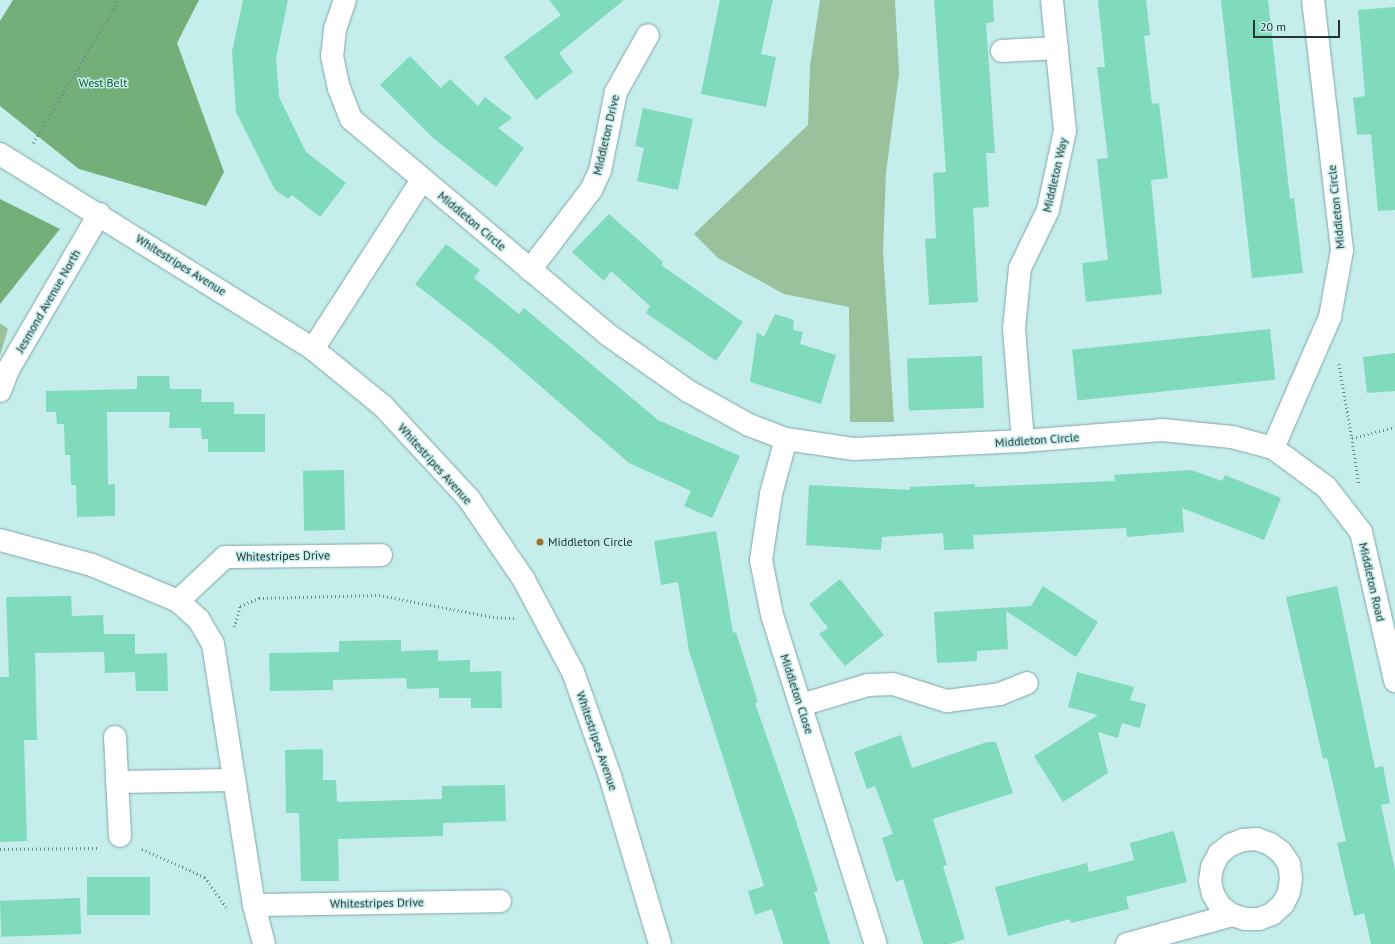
<!DOCTYPE html>
<html>
<head>
<meta charset="utf-8">
<style>
  body { margin:0 }
  #map { position:relative; width:1395px; height:944px; overflow:hidden; background:#c4edeb; font-family:"PT Sans",sans-serif }
  div>[style] { position:absolute }
  .green>* { inset:0; background:#9ac19c }
  .forest>* { inset:0; background:#74af79 }
  .building>* { inset:0; background:#80dbbc; transform-origin:0 0 }
  .path>* { height:2.5px; margin-top:-1.25px; transform-origin:0; background:repeating-linear-gradient(90deg,#6d8987 0 1px,transparent 0 4px) }
  .roads { filter:drop-shadow(0 0 1px #7fa6a5) drop-shadow(0 0 1px #7fa6a5) }
  .minor>* { height:22px; margin:-11px; padding:0 11px; transform-origin:11px; border-radius:11px; background:#fff }
  .tertiary>* { height:22px; margin:-11px; padding:0 11px; transform-origin:11px; border-radius:11px; background:#fff }
  .dots>* { width:11px; height:11px; translate:-50% -50%; box-sizing:border-box; border:2px solid #c4edeb; border-radius:50% }
  span { translate:-50% -50%; white-space:nowrap; text-align:center; line-height:1.15; -webkit-text-stroke:3px #c4edeb; paint-order:stroke }
  .park-label { font-size:12px; color:#1b5926 }
  .street-label { font-size:12px; color:#243433 }
  .poi-label { font-size:12px; color:#243433 }
  .left { translate:0 -50%; text-align:left }
  .scale { position:absolute; left:1253px; top:20px; width:87px; height:18px; box-sizing:border-box; border:2px solid #243433; border-top:0; padding-left:5px; font-size:12px; line-height:14px; white-space:nowrap; color:#243433; -webkit-text-stroke:3px #c4edeb; paint-order:stroke }
</style>
</head>
<body>
<div id="map">
  <div class="green">
    <i style="clip-path:polygon(820px 0,895px 0,899px 74px,886px 173px,883px 251px,894px 422px,850px 422px,849px 307px,784px 294px,718px 258px,694px 234px,808px 125px,810px 66px)"></i>
    <i style="clip-path:polygon(0 323px,8px 329px,0 355px)"></i>
  </div>
  <div class="forest">
    <i style="clip-path:polygon(13px 0,199px 0,177px 43px,224px 172px,206px 206px,79px 169px,0 106px,0 21px)"></i>
    <i style="clip-path:polygon(0 199px,60px 229px,0 304px)"></i>
  </div>
  <div class="building">
    <i style="clip-path:polygon(243px 0,288px 0,276px 58px,279px 97px,306px 152px,346px 183px,320px 217px,292px 195px,288px 199px,275px 190px,236px 112px,232px 52px)"></i>
    <i style="clip-path:polygon(549px 0,624px 0,559px 53px,573px 72px,536px 100px,504px 57px,561px 15px)"></i>
    <i style="clip-path:polygon(720px 0,773px 0,761px 54px,776px 57px,766px 107px,701px 94px)"></i>
    <i style="clip-path:polygon(934px 0,993px 0,994px 22px,986px 23px,995px 153px,986px 153px,989px 207px,973px 208px,978px 302px,929px 305px,925px 239px,936px 238px,933px 173px,946px 172px)"></i>
    <i style="clip-path:polygon(1098px 0,1146px 0,1150px 35px,1144px 36px,1152px 104px,1159px 103px,1168px 178px,1151px 180px,1162px 294px,1086px 302px,1082px 263px,1108px 260px,1097px 159px,1108px 158px,1097px 67px,1105px 67px)"></i>
    <i style="clip-path:polygon(1221px 0,1268px 0,1290px 199px,1294px 198px,1303px 273px,1252px 278px)"></i>
    <i style="clip-path:polygon(1395px 7px,1395px 210px,1378px 211px,1371px 134px,1357px 135px,1353px 98px,1365px 96px,1358px 10px)"></i>
    <i style="clip-path:polygon(410px 56px,441px 88px,450px 79px,478px 106px,485px 97px,512px 118px,498px 128px,524px 148px,496px 187px,433px 138px,380px 85px)"></i>
    <i style="clip-path:polygon(643px 108px,693px 119px,678px 190px,637px 181px,644px 148px,635px 146px)"></i>
    <i style="clip-path:polygon(609px 214px,663px 262px,661px 265px,743px 322px,716px 361px,646px 313px,650px 306px,611px 271px,604px 281px,572px 252px)"></i>
    <i style="clip-path:polygon(446px 244px,480px 270px,474px 278px,519px 314px,524px 308px,658px 420px,740px 456px,712px 518px,684px 506px,691px 491px,629px 463px,493px 345px,415px 284px)"></i>
    <i style="clip-path:polygon(775px 314px,794px 320px,793px 330px,803px 332px,800px 344px,836px 355px,821px 404px,750px 382px,757px 332px,764px 337px)"></i>
    <i style="left:1270px;top:329px;width:51px;height:199px;rotate:84deg"></i>
    <i style="clip-path:polygon(1395px 353px,1395px 391px,1367px 393px,1363px 357px)"></i>
    <i style="left:982px;top:356px;width:52px;height:75px;rotate:88deg"></i>
    <i style="clip-path:polygon(137px 376px,169px 376px,170px 389px,202px 389px,201px 402px,234px 402px,234px 414px,265px 414px,265px 452px,208px 452px,208px 439px,202px 439px,201px 428px,169px 428px,170px 412px,107px 412px,108px 485px,115px 484px,115px 516px,77px 517px,76px 485px,71px 485px,70px 455px,65px 455px,64px 424px,57px 424px,56px 412px,46px 412px,46px 391px,137px 389px)"></i>
    <i style="left:344px;top:470px;width:60px;height:41px;rotate:89deg"></i>
    <i style="clip-path:polygon(1191px 470px,1222px 481px,1225px 475px,1281px 498px,1264px 540px,1182px 508px,1184px 532px,1127px 537px,1126px 528px,973px 535px,974px 549px,944px 550px,943px 533px,882px 537px,881px 550px,806px 545px,809px 485px,910px 490px,910px 487px,975px 484px,975px 487px,1115px 481px,1114px 475px)"></i>
    <i style="clip-path:polygon(716px 531px,733px 633px,736px 632px,758px 702px,755px 703px,795px 818px,818px 891px,814px 892px,830px 944px,783px 944px,772px 909px,755px 915px,748px 891px,764px 886px,689px 651px,678px 582px,661px 585px,654px 541px)"></i>
    <i style="clip-path:polygon(840px 579px,884px 635px,845px 666px,819px 634px,828px 628px,809px 604px)"></i>
    <i style="clip-path:polygon(1043px 586px,1098px 622px,1076px 657px,1006px 611px,1008px 649px,977px 651px,977px 661px,937px 663px,934px 612px,1031px 606px)"></i>
    <i style="clip-path:polygon(1337px 586px,1375px 768px,1383px 766px,1390px 803px,1381px 805px,1395px 870px,1395px 944px,1371px 944px,1364px 913px,1354px 916px,1337px 843px,1346px 841px,1327px 758px,1323px 759px,1286px 597px)"></i>
    <i style="clip-path:polygon(71px 596px,72px 616px,103px 615px,104px 634px,135px 634px,135px 654px,167px 653px,168px 691px,136px 691px,135px 672px,105px 673px,104px 652px,35px 653px,37px 740px,24px 740px,27px 841px,0 842px,0 677px,9px 677px,6px 597px)"></i>
    <i style="clip-path:polygon(401px 640px,401px 651px,438px 650px,438px 661px,470px 660px,470px 672px,501px 671px,502px 708px,471px 708px,471px 698px,439px 698px,439px 688px,407px 689px,406px 678px,333px 680px,333px 690px,270px 691px,269px 653px,339px 652px,339px 641px)"></i>
    <i style="clip-path:polygon(1077px 672px,1134px 687px,1130px 700px,1146px 704px,1140px 728px,1122px 723px,1118px 738px,1098px 732px,1108px 773px,1063px 802px,1034px 756px,1098px 715px,1068px 707px)"></i>
    <i style="clip-path:polygon(901px 735px,912px 768px,987px 742px,996px 742px,1013px 793px,933px 819px,947px 865px,943px 866px,965px 939px,949px 944px,923px 944px,903px 879px,896px 882px,882px 838px,893px 834px,875px 786px,867px 789px,854px 752px)"></i>
    <i style="clip-path:polygon(323px 749px,323px 780px,336px 780px,337px 802px,442px 799px,442px 786px,505px 785px,506px 821px,443px 823px,443px 836px,338px 839px,339px 881px,301px 881px,299px 813px,286px 813px,285px 750px)"></i>
    <i style="clip-path:polygon(1174px 831px,1187px 882px,1126px 897px,1129px 909px,1071px 923px,1070px 919px,1008px 936px,995px 887px,1087px 863px,1089px 872px,1134px 860px,1130px 843px)"></i>
    <i style="left:150px;top:877px;width:38px;height:63px;rotate:90deg"></i>
    <i style="left:80px;top:898px;width:36px;height:80px;rotate:88deg"></i>
  </div>
  <div class="path">
    <i style="left:33px;top:143px;width:167px;rotate:-59deg"></i>
    <i style="left:1339px;top:364px;width:75px;rotate:80deg"></i>
    <i style="left:1352px;top:438px;width:44px;rotate:-14.3deg"></i>
    <i style="left:1352px;top:438px;width:48px;rotate:81.5deg"></i>
    <i style="left:234px;top:627px;width:22px;rotate:-74deg"></i>
    <i style="left:240px;top:606px;width:21px;rotate:-23deg"></i>
    <i style="left:259px;top:598px;width:120px;rotate:-1.4deg"></i>
    <i style="left:379px;top:595px;width:116px;rotate:10.9deg"></i>
    <i style="left:493px;top:617px;width:21px;rotate:3deg"></i>
    <i style="left:0;top:849px;width:97px;rotate:-0.6deg"></i>
    <i style="left:142px;top:849px;width:69px;rotate:24deg"></i>
    <i style="left:205px;top:877px;width:40px;rotate:55.1deg"></i>
  </div>
  <div class="roads">
    <div class="minor">
      <i style="left:345px;top:0;width:31px;rotate:109deg"></i>
      <i style="left:335px;top:29px;width:27px;rotate:96deg"></i>
      <i style="left:332px;top:56px;width:33px;rotate:78deg"></i>
      <i style="left:339px;top:88px;width:33px;rotate:69deg"></i>
      <i style="left:351px;top:119px;width:334px;rotate:40deg"></i>
      <i style="left:607px;top:334px;width:99px;rotate:35.1deg"></i>
      <i style="left:688px;top:391px;width:70px;rotate:29.1deg"></i>
      <i style="left:749px;top:425px;width:40px;rotate:21deg"></i>
      <i style="left:786px;top:439px;width:69px;rotate:8.4deg"></i>
      <i style="left:854px;top:449px;width:169px;rotate:-2.7deg"></i>
      <i style="left:1023px;top:441px;width:139px;rotate:-4.5deg"></i>
      <i style="left:1162px;top:430px;width:70px;rotate:5.7deg"></i>
      <i style="left:1232px;top:437px;width:42px;rotate:15deg"></i>
      <i style="left:1273px;top:448px;width:143px;rotate:-66.5deg"></i>
      <i style="left:1330px;top:317px;width:68px;rotate:-79.8deg"></i>
      <i style="left:1342px;top:250px;width:252px;rotate:-96.6deg"></i>
      <i style="left:1002px;top:51px;width:55px;rotate:-3.1deg"></i>
      <i style="left:530px;top:270px;width:101px;rotate:-52.7deg"></i>
      <i style="left:591px;top:190px;width:21px;rotate:-65deg"></i>
      <i style="left:600px;top:171px;width:81px;rotate:-78.6deg"></i>
      <i style="left:616px;top:92px;width:65px;rotate:-60.7deg"></i>
      <i style="left:313px;top:349px;width:201px;rotate:-57.2deg"></i>
      <i style="left:0;top:391px;width:22px;rotate:-69deg"></i>
      <i style="left:8px;top:370px;width:181px;rotate:-59.7deg"></i>
      <i style="left:786px;top:439px;width:57px;rotate:105.3deg"></i>
      <i style="left:771px;top:494px;width:67px;rotate:98.6deg"></i>
      <i style="left:761px;top:560px;width:56px;rotate:78.7deg"></i>
      <i style="left:772px;top:615px;width:345px;rotate:72.5deg"></i>
      <i style="left:1023px;top:441px;width:112px;rotate:-94.6deg"></i>
      <i style="left:1014px;top:329px;width:61px;rotate:-84.4deg"></i>
      <i style="left:1020px;top:268px;width:64px;rotate:-64.2deg"></i>
      <i style="left:1048px;top:210px;width:81px;rotate:-77.9deg"></i>
      <i style="left:1065px;top:131px;width:132px;rotate:-95.7deg"></i>
      <i style="left:1273px;top:448px;width:66px;rotate:36.3deg"></i>
      <i style="left:1326px;top:487px;width:57px;rotate:52.1deg"></i>
      <i style="left:1361px;top:532px;width:153px;rotate:77.1deg"></i>
      <i style="left:0;top:540px;width:95px;rotate:15.2deg"></i>
      <i style="left:92px;top:565px;width:93px;rotate:22.7deg"></i>
      <i style="left:178px;top:601px;width:28px;rotate:42deg"></i>
      <i style="left:199px;top:620px;width:28px;rotate:60deg"></i>
      <i style="left:213px;top:644px;width:264px;rotate:81.1deg"></i>
      <i style="left:254px;top:905px;width:40px;rotate:75.6deg"></i>
      <i style="left:178px;top:601px;width:64px;rotate:-43.1deg"></i>
      <i style="left:225px;top:557px;width:156px;rotate:-0.7deg"></i>
      <i style="left:801px;top:705px;width:70px;rotate:-16.6deg"></i>
      <i style="left:868px;top:685px;width:25px;rotate:-2deg"></i>
      <i style="left:893px;top:684px;width:57px;rotate:17.5deg"></i>
      <i style="left:947px;top:701px;width:53px;rotate:-7.5deg"></i>
      <i style="left:1000px;top:694px;width:29px;rotate:-22deg"></i>
      <i style="left:115px;top:737px;width:99px;rotate:87.1deg"></i>
      <i style="left:117px;top:782px;width:117px;rotate:-1deg"></i>
      <i style="left:254px;top:905px;width:246px;rotate:-0.9deg"></i>
      <i style="left:1127px;top:944px;width:109px;rotate:-15.4deg"></i>
      <i style="left:1232px;top:915px;width:14px;rotate:17deg"></i>
      <i style="left:1245px;top:919px;width:14px"></i>
      <i style="left:1259px;top:919px;width:14px;rotate:-21deg"></i>
      <i style="left:1272px;top:914px;width:15px;rotate:-42deg"></i>
      <i style="left:1283px;top:904px;width:13px;rotate:-63deg"></i>
      <i style="left:1289px;top:892px;width:14px;rotate:-82deg"></i>
      <i style="left:1291px;top:878px;width:14px;rotate:-98deg"></i>
      <i style="left:1289px;top:864px;width:14px;rotate:-124deg"></i>
      <i style="left:1281px;top:852px;width:14px;rotate:-144deg"></i>
      <i style="left:1270px;top:844px;width:14px;rotate:-159deg"></i>
      <i style="left:1257px;top:839px;width:14px;rotate:176deg"></i>
      <i style="left:1243px;top:840px;width:14px;rotate:159deg"></i>
      <i style="left:1230px;top:845px;width:14px;rotate:141deg"></i>
      <i style="left:1219px;top:854px;width:15px;rotate:118deg"></i>
      <i style="left:1212px;top:867px;width:14px;rotate:98deg"></i>
      <i style="left:1210px;top:881px;width:13px;rotate:77deg"></i>
      <i style="left:1213px;top:894px;width:14px;rotate:60deg"></i>
      <i style="left:1220px;top:906px;width:15px;rotate:37deg"></i>
    </div>
    <div class="tertiary">
      <i style="left:0;top:154px;width:369px;rotate:31.9deg"></i>
      <i style="left:313px;top:349px;width:90px;rotate:39.2deg"></i>
      <i style="left:383px;top:406px;width:127px;rotate:47.2deg"></i>
      <i style="left:469px;top:499px;width:98px;rotate:55.8deg"></i>
      <i style="left:524px;top:580px;width:104px;rotate:62deg"></i>
      <i style="left:573px;top:672px;width:110px;rotate:70.4deg"></i>
      <i style="left:610px;top:776px;width:175px;rotate:73.4deg"></i>
    </div>
  </div>
  <div class="dots">
    <i style="left:540px;top:542px;background:#9f7223"></i>
  </div>
  <div class="park-label">
    <span style="left:103px;top:83px">West Belt</span>
  </div>
  <div class="street-label">
    <span style="left:606px;top:135px;rotate:-77deg">Middleton Drive</span>
    <span style="left:1055px;top:175px;rotate:-77deg">Middleton Way</span>
    <span style="left:1336px;top:207px;rotate:-96deg">Middleton Circle</span>
    <span style="left:472px;top:221px;rotate:40deg">Middleton Circle</span>
    <span style="left:181px;top:265px;rotate:32deg">Whitestripes Avenue</span>
    <span style="left:48px;top:301px;rotate:-60deg">Jesmond Avenue North</span>
    <span style="left:1037px;top:440px;rotate:-4deg">Middleton Circle</span>
    <span style="left:435px;top:464px;rotate:48deg">Whitestripes Avenue</span>
    <span style="left:283px;top:556px;rotate:-1deg">Whitestripes Drive</span>
    <span style="left:1372px;top:582px;rotate:77deg">Middleton Road</span>
    <span style="left:797px;top:694px;rotate:72deg">Middleton Close</span>
    <span style="left:597px;top:741px;rotate:71deg">Whitestripes Avenue</span>
    <span style="left:377px;top:903px;rotate:-1deg">Whitestripes Drive</span>
  </div>
  <div class="poi-label">
    <span class="left" style="left:548px;top:542px">Middleton Circle</span>
  </div>
  <div class="scale">20 m</div>
</div>
</body>
</html>
